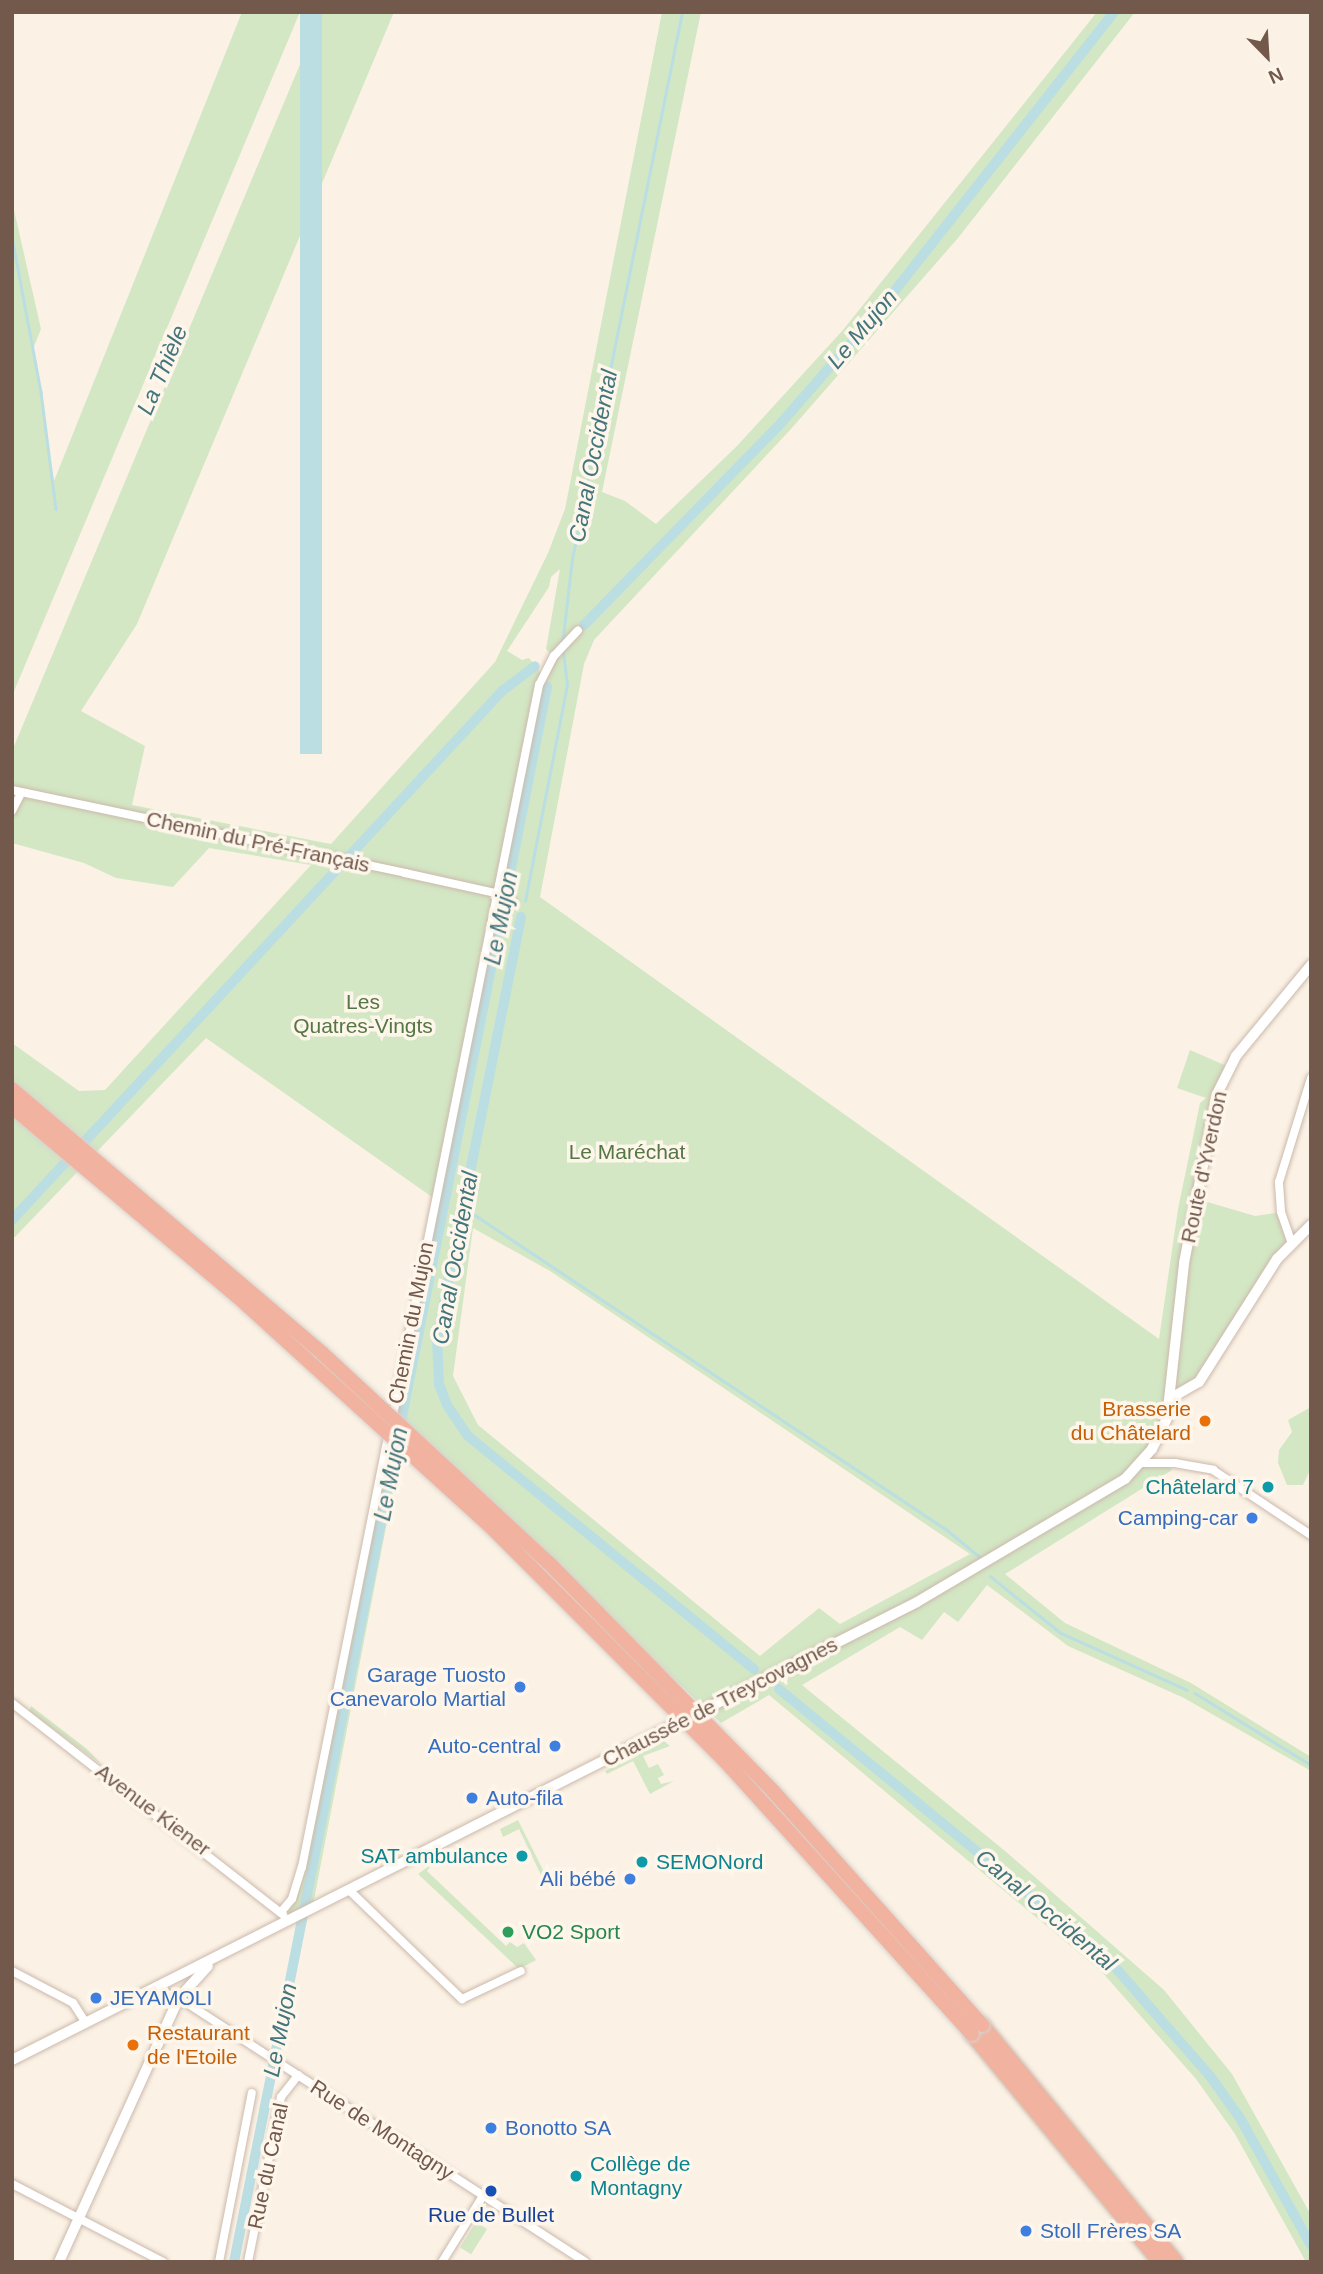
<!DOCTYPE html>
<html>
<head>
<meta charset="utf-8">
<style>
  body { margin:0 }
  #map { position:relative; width:1323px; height:2274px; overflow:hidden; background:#fbf2e5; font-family:Arial,sans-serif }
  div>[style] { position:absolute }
  .green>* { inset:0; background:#d3e7c4; transform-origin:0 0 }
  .water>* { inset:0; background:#bbdee3; transform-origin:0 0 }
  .stream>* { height:2.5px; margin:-1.25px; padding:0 1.25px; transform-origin:1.25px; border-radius:1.25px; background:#bbdee3 }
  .canal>* { height:10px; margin:-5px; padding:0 5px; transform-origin:5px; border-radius:5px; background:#bbdee3 }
  .roads { filter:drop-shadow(0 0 2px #ccb9ac) drop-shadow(0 0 2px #ccb9ac) }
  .street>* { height:8px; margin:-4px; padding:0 4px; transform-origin:4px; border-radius:4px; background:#fff }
  .secondary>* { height:10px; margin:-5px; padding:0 5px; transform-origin:5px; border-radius:5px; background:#fff }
  .highway>* { height:14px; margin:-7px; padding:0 7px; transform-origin:7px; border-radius:7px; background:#f1b39f }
  .bridges { filter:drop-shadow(0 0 2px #d8d1cd) drop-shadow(0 0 2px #d8d1cd) }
  .highway-bridge>* { height:14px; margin:-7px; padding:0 7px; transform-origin:7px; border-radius:7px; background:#f1b39f }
  .dots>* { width:19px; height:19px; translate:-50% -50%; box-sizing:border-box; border:4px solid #fef6eb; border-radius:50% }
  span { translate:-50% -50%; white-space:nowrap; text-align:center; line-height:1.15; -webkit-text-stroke:7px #fef6eb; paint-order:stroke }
  .street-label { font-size:21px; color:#72594c }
  .park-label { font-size:21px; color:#547744 }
  .food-label { font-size:21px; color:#c56008 }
  .right { translate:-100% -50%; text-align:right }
  .left { translate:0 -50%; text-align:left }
  .culture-label { font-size:21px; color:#0d838f }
  .shop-label { font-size:21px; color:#366cbe }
  .leisure-label { font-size:21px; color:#27864d }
  .transit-label { font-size:21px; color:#164399 }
  .water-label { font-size:23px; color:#43757d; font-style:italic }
  .frame { position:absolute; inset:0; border:14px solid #72594c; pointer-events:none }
  .north { position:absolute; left:1232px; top:21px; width:70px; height:70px; -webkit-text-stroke:5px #fef6eb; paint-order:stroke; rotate:156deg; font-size:19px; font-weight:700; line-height:28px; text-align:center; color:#72594c }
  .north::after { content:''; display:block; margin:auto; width:24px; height:32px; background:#72594c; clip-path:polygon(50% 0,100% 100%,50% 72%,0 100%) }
</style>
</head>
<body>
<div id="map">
  <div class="green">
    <i style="clip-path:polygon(242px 12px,300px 12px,12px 696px,12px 201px,41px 329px,33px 349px,54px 481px)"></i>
    <i style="clip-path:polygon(evenodd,322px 12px,394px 12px,137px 624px,81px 711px,145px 746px,132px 805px,331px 844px,495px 662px,548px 553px,565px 509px,662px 12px,701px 12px,602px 492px,625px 501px,656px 524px,737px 446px,843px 330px,1097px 12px,1135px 12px,958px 238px,791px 429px,594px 640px,584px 664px,540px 897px,1159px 1339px,1178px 1209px,1200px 1103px,1206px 1098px,1177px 1088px,1190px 1050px,1229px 1067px,1194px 1198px,1255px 1216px,1281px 1212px,1291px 1241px,1199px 1382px,1171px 1399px,1142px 1462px,1166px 1463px,1172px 1470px,1005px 1574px,1065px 1623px,1191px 1683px,1311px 1757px,1311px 1771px,1184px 1698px,1068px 1646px,987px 1585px,958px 1622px,944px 1612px,922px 1640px,900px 1627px,802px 1685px,1005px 1851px,1164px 1990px,1232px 2074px,1311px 2215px,1311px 2262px,1306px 2262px,1235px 2134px,1196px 2079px,1102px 1972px,769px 1695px,721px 1723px,405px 1429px,312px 1910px,287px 1923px,393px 1414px,397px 1417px,432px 1197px,206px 1038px,12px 1240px,12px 1043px,79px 1091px,105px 1090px,311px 865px,209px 848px,173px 887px,116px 878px,84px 863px,12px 843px,12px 751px,322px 12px,560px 569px,546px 649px,554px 657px,543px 676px,529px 658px,522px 660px,507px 651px,549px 587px,551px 577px,560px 569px,322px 12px,473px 1228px,550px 1271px,970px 1554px,840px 1624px,819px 1608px,760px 1656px,478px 1425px,453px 1376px,473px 1228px)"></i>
    <i style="clip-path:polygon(1311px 1407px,1311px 1468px,1303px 1485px,1287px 1485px,1278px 1463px,1279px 1450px,1292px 1432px,1288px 1420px)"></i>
    <i style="clip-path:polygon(31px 1706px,87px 1749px,102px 1765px,29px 1711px)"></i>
    <i style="clip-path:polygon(664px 1741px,670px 1746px,643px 1756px,649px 1768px,658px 1764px,664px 1775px,658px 1778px,661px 1784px,674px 1781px,650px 1794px,633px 1761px,607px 1774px,605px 1771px)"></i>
    <i style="clip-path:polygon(518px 1820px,545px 1874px,541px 1875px,519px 1829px,503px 1837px,500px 1829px)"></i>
    <i style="clip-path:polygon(432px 1864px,427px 1871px,506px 1946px,510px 1942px,517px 1947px,524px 1943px,536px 1960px,519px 1969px,418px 1874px)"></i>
    <i style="left:476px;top:2222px;width:13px;height:30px;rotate:32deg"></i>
  </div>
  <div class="water">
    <i style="left:300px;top:12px;width:22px;height:742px"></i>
  </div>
  <div class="stream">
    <i style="left:12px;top:237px;width:158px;rotate:79.4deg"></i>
    <i style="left:41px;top:392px;width:118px;rotate:82.7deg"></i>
    <i style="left:562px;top:645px;width:87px;rotate:-83.4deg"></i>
    <i style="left:572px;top:559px;width:558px;rotate:-78.63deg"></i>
    <i style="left:525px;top:901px;width:220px;rotate:-79deg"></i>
    <i style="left:567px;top:685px;width:34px;rotate:-97deg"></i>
    <i style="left:463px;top:1207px;width:582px;rotate:33.72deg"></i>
    <i style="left:947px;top:1530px;width:43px;rotate:39.3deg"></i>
    <i style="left:990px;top:1576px;width:91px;rotate:38.8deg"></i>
    <i style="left:1061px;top:1633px;width:138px;rotate:24.3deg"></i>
    <i style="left:1195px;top:1693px;width:137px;rotate:31.8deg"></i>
  </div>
  <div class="canal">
    <i style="left:584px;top:625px;width:282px;rotate:-45.7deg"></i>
    <i style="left:781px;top:423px;width:147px;rotate:-48.9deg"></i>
    <i style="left:878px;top:312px;width:382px;rotate:-51.8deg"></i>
    <i style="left:521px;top:917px;width:429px;rotate:101.3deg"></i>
    <i style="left:437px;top:1338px;width:46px;rotate:87.5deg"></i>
    <i style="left:439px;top:1384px;width:22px;rotate:69deg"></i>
    <i style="left:447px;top:1405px;width:37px;rotate:56deg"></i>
    <i style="left:468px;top:1436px;width:369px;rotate:39.2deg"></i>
    <i style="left:12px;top:1220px;width:721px;rotate:-47.19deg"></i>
    <i style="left:502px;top:691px;width:41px;rotate:-37.1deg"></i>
    <i style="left:779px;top:1689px;width:424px;rotate:39.4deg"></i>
    <i style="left:1107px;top:1958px;width:157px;rotate:48.9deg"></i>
    <i style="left:1210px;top:2076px;width:52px;rotate:54.5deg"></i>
    <i style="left:1240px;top:2118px;width:145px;rotate:60.8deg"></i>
    <i style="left:234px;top:2262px;width:1606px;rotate:-78.76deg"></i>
  </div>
  <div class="roads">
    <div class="street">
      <i style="left:12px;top:790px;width:402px;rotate:11.9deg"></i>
      <i style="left:405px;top:873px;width:92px;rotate:12.5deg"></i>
      <i style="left:495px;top:893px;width:19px;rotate:25deg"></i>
      <i style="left:12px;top:811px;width:20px;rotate:-63deg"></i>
      <i style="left:1291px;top:1241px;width:31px;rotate:-109deg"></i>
      <i style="left:1281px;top:1212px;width:30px;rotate:-94deg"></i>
      <i style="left:1279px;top:1182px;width:109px;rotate:-72.9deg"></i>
      <i style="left:392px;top:1420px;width:750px;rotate:-78.69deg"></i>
      <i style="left:539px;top:685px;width:33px;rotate:-63deg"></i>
      <i style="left:554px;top:656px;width:35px;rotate:-47deg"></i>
      <i style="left:1142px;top:1463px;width:33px"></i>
      <i style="left:1175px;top:1463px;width:39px;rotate:10deg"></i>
      <i style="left:1213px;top:1470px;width:118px;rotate:33.6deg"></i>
      <i style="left:12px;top:1703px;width:344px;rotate:38deg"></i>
      <i style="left:350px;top:1891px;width:156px;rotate:44deg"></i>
      <i style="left:462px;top:1999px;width:65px;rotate:-25.4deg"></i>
      <i style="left:281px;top:1912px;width:17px;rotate:-50deg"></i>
      <i style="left:292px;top:1899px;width:34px;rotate:-73deg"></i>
      <i style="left:302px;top:1867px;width:443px;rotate:-78.7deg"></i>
      <i style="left:12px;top:1971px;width:69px;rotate:27.7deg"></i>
      <i style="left:73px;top:2003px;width:24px;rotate:57deg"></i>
      <i style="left:179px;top:1998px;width:484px;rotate:33deg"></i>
      <i style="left:12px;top:2184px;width:170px;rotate:27.3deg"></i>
      <i style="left:219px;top:2262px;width:172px;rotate:-79deg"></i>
      <i style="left:248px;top:2262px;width:168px;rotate:-78.7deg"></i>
      <i style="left:281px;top:2097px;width:28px;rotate:-52deg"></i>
      <i style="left:442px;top:2262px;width:78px;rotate:-58.2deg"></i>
    </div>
    <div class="secondary">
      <i style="left:1171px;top:1398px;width:32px;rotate:-30deg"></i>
      <i style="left:1199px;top:1382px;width:146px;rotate:-57.6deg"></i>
      <i style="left:1277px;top:1259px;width:48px;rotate:-45deg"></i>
      <i style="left:151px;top:1991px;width:29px;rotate:14deg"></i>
      <i style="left:12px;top:2060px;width:1014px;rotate:-26.84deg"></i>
      <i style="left:917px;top:1602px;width:242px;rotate:-30.6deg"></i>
      <i style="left:1125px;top:1479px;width:40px;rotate:-48deg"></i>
      <i style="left:1152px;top:1449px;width:34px;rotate:-64deg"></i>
      <i style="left:1167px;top:1418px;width:156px;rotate:-83.7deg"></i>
      <i style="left:1184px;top:1263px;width:172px;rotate:-79deg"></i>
      <i style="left:1217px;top:1094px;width:42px;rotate:-63.4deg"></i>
      <i style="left:1236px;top:1056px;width:118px;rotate:-50.5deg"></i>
      <i style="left:59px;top:2262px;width:290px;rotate:-65.6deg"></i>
      <i style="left:179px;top:1998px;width:43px;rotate:-47.8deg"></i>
    </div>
    <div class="highway">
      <i style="left:982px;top:2025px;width:306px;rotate:50.7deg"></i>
      <i style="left:972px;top:2034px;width:296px;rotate:50.5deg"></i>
    </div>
  </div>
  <div class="bridges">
    <div class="highway-bridge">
      <i style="left:12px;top:1089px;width:407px;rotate:40.4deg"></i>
      <i style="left:322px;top:1353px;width:308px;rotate:42.8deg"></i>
      <i style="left:548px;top:1562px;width:321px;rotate:45.5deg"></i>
      <i style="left:773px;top:1791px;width:314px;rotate:48.2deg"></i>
      <i style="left:12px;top:1107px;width:295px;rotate:40.1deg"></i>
      <i style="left:238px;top:1297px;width:345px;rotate:42.3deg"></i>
      <i style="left:493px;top:1529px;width:328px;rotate:45deg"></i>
      <i style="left:725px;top:1761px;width:368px;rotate:47.9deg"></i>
    </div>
  </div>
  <div class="dots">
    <i style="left:1205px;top:1421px;background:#e8710a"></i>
    <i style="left:1268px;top:1487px;background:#0f9aa8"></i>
    <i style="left:1252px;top:1518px;background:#3f7fe0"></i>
    <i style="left:520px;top:1687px;background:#3f7fe0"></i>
    <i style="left:555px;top:1746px;background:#3f7fe0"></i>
    <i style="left:472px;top:1798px;background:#3f7fe0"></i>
    <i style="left:522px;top:1856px;background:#0f9aa8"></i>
    <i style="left:642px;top:1862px;background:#0f9aa8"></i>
    <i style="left:630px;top:1879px;background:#3f7fe0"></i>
    <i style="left:508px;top:1932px;background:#2e9e5b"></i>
    <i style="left:96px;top:1998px;background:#3f7fe0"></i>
    <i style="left:133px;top:2045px;background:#e8710a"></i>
    <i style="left:491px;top:2128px;background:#3f7fe0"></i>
    <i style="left:576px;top:2176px;background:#0f9aa8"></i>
    <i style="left:491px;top:2191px;background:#1a4fb4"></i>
    <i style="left:1026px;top:2231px;background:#3f7fe0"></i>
  </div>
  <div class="street-label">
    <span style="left:258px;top:842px;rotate:12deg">Chemin du Pré-Français</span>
    <span style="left:1204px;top:1167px;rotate:-78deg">Route d'Yverdon</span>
    <span style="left:411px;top:1323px;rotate:-79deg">Chemin du Mujon</span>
    <span style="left:720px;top:1702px;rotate:-27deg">Chaussée de Treycovagnes</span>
    <span style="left:153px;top:1810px;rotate:37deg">Avenue Kiener</span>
    <span style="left:382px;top:2130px;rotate:33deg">Rue de Montagny</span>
    <span style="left:268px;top:2166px;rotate:-78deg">Rue du Canal</span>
  </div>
  <div class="park-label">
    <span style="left:363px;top:1014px">Les<br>Quatres-Vingts</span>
    <span style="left:627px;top:1152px">Le Maréchat</span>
  </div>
  <div class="food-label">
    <span class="right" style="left:1191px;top:1421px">Brasserie<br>du Châtelard</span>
    <span class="left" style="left:147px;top:2045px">Restaurant<br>de l'Etoile</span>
  </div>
  <div class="culture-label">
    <span class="right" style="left:1254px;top:1487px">Châtelard 7</span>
    <span class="right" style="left:508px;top:1856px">SAT ambulance</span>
    <span class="left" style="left:656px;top:1862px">SEMONord</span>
    <span class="left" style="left:590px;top:2176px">Collège de<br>Montagny</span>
  </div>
  <div class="shop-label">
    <span class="right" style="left:1238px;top:1518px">Camping-car</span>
    <span class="right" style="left:506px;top:1687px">Garage Tuosto<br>Canevarolo Martial</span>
    <span class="right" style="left:541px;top:1746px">Auto-central</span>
    <span class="left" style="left:486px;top:1798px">Auto-fila</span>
    <span class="right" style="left:616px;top:1879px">Ali bébé</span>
    <span class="left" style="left:110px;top:1998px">JEYAMOLI</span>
    <span class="left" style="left:505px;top:2128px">Bonotto SA</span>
    <span class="left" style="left:1040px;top:2231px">Stoll Frères SA</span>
  </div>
  <div class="leisure-label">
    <span class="left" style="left:522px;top:1932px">VO2 Sport</span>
  </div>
  <div class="transit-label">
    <span style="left:491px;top:2215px">Rue de Bullet</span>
  </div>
  <div class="water-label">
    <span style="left:862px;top:329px;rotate:-50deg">Le Mujon</span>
    <span style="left:162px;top:370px;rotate:-67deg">La Thièle</span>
    <span style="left:593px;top:456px;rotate:-79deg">Canal Occidental</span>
    <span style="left:501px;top:918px;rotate:-79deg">Le Mujon</span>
    <span style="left:455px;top:1258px;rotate:-80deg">Canal Occidental</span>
    <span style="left:391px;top:1474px;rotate:-79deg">Le Mujon</span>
    <span style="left:1046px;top:1910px;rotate:40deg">Canal Occidental</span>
    <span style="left:280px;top:2030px;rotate:-79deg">Le Mujon</span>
  </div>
  <div class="frame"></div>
  <div class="north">N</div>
</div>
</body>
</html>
